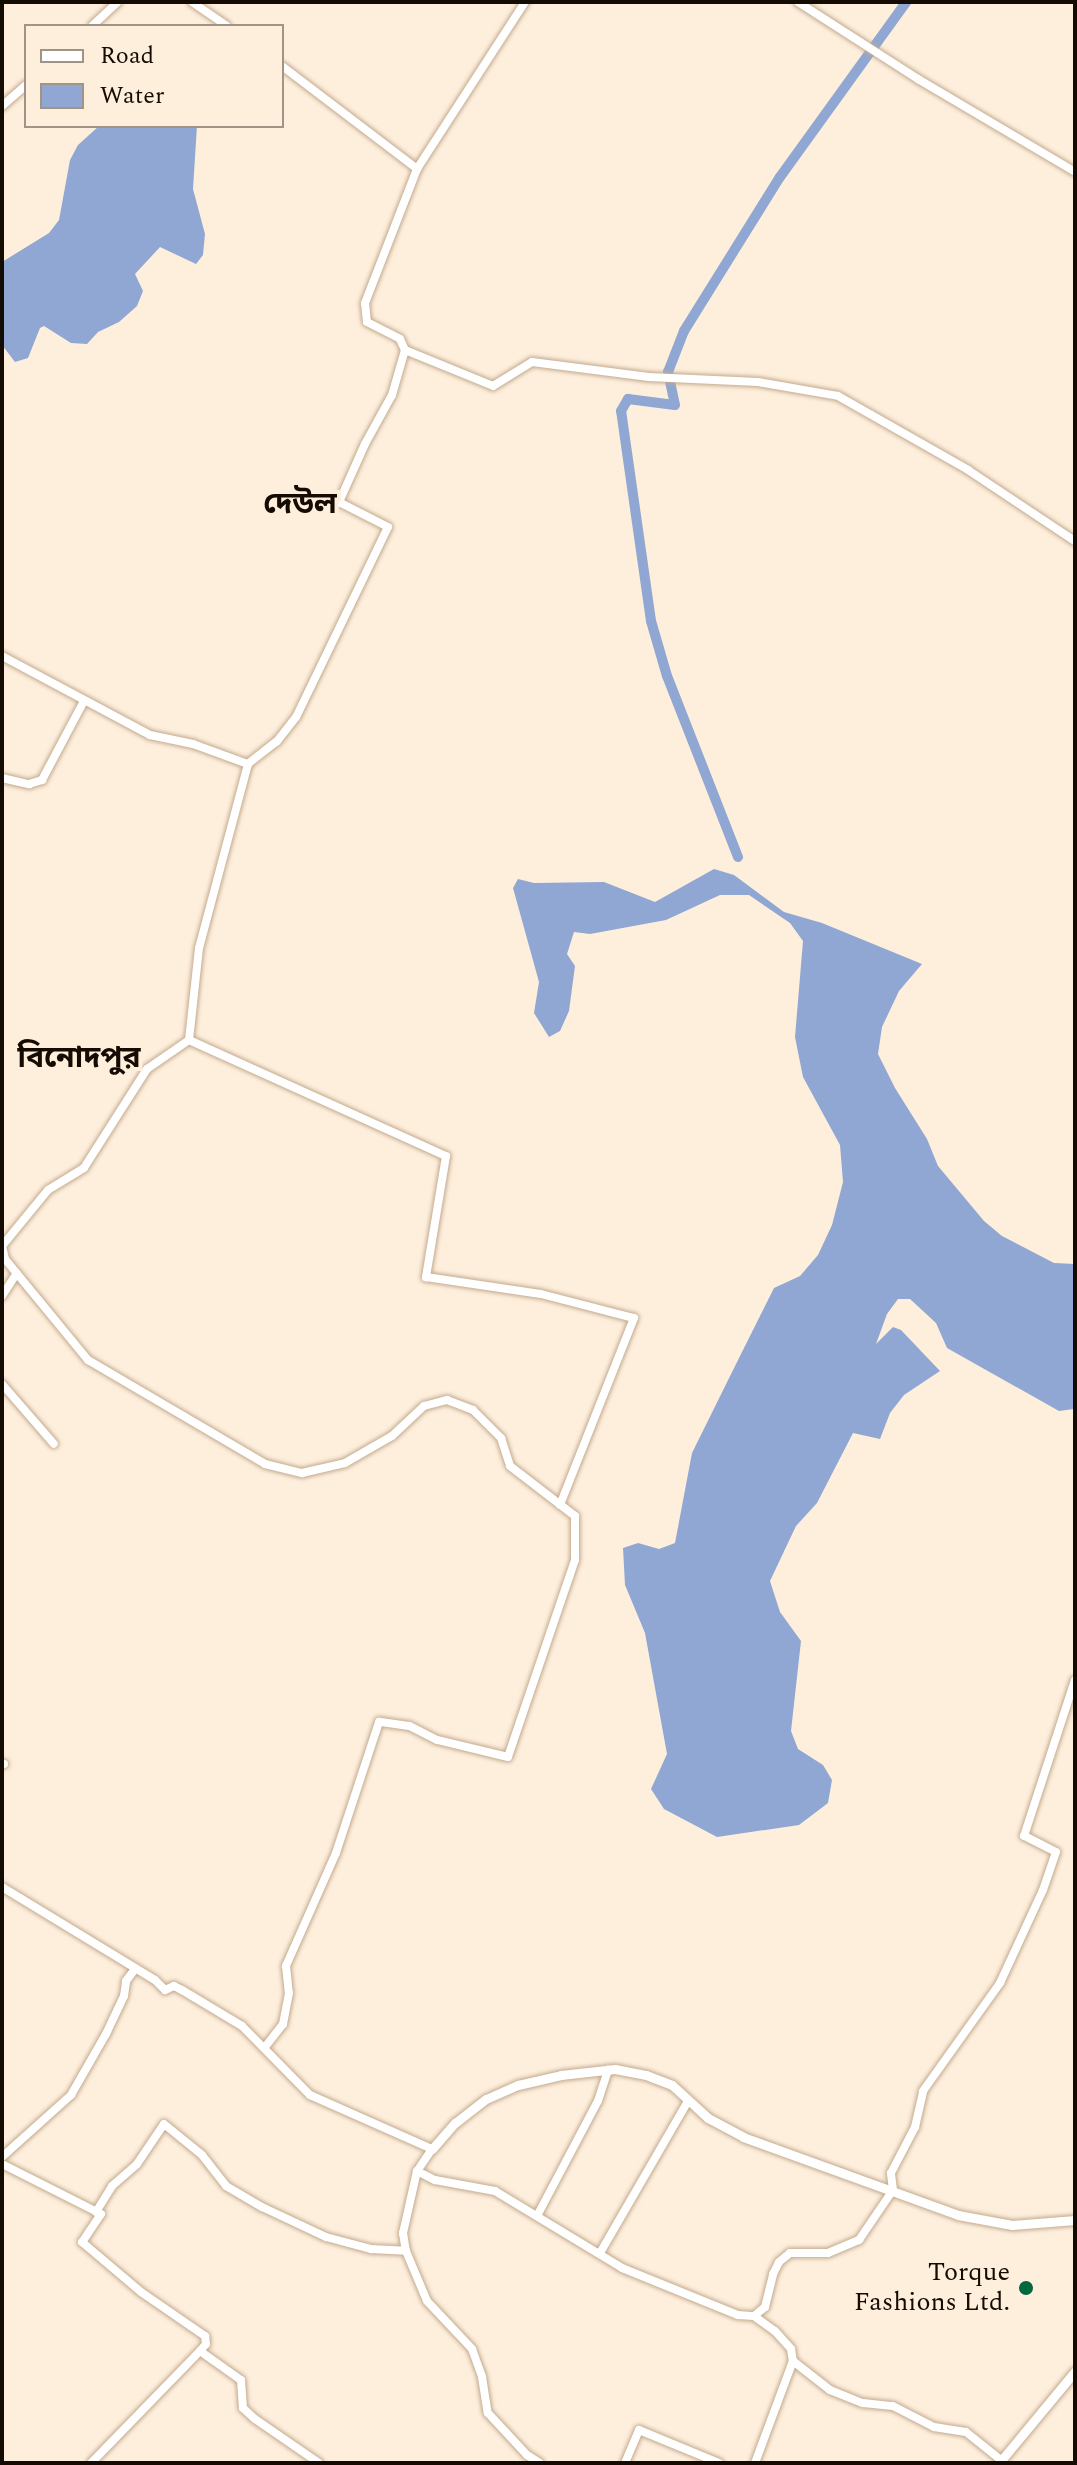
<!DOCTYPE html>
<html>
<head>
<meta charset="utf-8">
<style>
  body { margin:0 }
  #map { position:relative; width:1077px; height:2465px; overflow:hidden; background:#feefdd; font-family:Spectral,"Noto Sans Bengali",serif }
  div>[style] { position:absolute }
  .water>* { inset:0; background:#8fa7d2 }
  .canal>* { height:10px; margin:-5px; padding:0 5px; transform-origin:5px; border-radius:5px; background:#8fa7d2 }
  .roads { filter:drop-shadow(0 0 2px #c3aa8e) drop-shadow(0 0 2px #c3aa8e) }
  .minor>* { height:8px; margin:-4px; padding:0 4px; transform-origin:4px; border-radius:4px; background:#fff }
  .tertiary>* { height:9px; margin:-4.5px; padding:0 4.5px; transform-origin:4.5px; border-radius:4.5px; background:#fff }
  .dots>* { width:22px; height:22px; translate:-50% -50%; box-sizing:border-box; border:4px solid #feefdd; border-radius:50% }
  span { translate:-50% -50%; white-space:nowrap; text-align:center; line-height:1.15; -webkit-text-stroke:8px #feefdd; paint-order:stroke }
  .poi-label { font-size:26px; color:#140b03 }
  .right { translate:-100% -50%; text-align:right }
  .quarter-label { font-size:30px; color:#140b03; font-weight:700 }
  .frame { position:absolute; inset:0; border:4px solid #140b03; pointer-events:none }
  .legend { position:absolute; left:24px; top:24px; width:260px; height:104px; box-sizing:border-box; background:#feefdd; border:2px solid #a09486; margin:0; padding:10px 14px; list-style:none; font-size:24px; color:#140b03 }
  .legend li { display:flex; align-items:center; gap:16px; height:40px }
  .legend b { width:40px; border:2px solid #a09486 }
</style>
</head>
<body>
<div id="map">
  <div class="water">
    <i style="clip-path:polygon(99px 126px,197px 126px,193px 189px,205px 234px,203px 255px,196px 264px,160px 247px,135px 274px,143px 291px,137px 306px,119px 322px,98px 332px,87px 344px,71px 343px,44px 326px,40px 328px,28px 358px,15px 362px,2px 345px,2px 262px,49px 233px,59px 220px,70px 160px,78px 145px)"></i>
    <i style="clip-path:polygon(714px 869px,734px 875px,784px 912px,822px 923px,922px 964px,899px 991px,882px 1027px,878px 1054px,895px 1088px,927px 1139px,938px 1166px,984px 1221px,1002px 1236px,1054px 1263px,1075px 1264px,1074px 1409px,1059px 1411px,947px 1348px,936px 1323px,910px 1299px,898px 1299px,887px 1314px,876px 1344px,893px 1327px,901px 1330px,940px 1371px,904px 1395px,890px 1413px,880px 1439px,853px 1433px,817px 1503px,796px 1526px,770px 1581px,780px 1612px,801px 1641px,791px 1731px,798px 1749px,823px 1765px,832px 1780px,828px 1803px,799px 1825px,717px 1837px,664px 1809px,651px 1789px,667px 1754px,645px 1633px,625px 1585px,623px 1548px,638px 1543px,659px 1549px,675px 1543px,692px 1453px,741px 1354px,774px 1288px,800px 1276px,818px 1255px,832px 1225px,843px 1182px,840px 1145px,803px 1077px,795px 1037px,803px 941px,790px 923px,749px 895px,720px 895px,666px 920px,590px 934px,574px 932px,567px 954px,575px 966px,569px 1011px,560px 1031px,549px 1037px,534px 1013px,539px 982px,513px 888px,518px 879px,534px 883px,604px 882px,655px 902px)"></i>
  </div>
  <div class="canal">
    <i style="left:738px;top:857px;width:194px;rotate:-111.4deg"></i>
    <i style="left:667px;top:676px;width:57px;rotate:-106.2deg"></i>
    <i style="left:651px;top:621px;width:212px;rotate:-98.1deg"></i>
    <i style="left:621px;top:411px;width:14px;rotate:-60deg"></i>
    <i style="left:628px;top:399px;width:47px;rotate:7.3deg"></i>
    <i style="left:675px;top:405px;width:34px;rotate:-102deg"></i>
    <i style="left:668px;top:372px;width:44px;rotate:-68.7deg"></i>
    <i style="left:684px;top:331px;width:181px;rotate:-58.1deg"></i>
    <i style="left:780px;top:177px;width:216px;rotate:-54.2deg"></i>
  </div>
  <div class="roads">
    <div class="minor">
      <i style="left:192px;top:2px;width:42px;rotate:34.4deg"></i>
      <i style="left:525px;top:2px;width:199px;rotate:122.9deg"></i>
      <i style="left:417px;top:169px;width:144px;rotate:111.2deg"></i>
      <i style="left:365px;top:303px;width:19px;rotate:84deg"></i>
      <i style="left:367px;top:322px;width:37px;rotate:27deg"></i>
      <i style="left:400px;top:339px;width:12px;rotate:66deg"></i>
      <i style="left:405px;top:350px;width:47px;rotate:106.1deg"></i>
      <i style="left:392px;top:395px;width:56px;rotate:118.9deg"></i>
      <i style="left:365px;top:444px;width:64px;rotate:114.1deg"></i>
      <i style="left:339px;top:502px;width:55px;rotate:27deg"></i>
      <i style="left:388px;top:527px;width:211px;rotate:115.8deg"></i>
      <i style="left:296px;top:717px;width:31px;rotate:128deg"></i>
      <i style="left:277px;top:741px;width:37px;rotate:142deg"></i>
      <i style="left:248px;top:764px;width:190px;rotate:104.9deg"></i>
      <i style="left:199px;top:948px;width:93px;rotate:96.2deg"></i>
      <i style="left:189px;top:1040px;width:282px;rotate:24.3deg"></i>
      <i style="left:446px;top:1156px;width:123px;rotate:99.4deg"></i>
      <i style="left:426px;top:1277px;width:116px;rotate:8.4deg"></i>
      <i style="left:541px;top:1294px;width:96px;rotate:14.5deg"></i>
      <i style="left:634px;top:1318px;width:201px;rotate:111.6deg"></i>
      <i style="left:798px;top:2px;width:143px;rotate:32.7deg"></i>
      <i style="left:918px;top:79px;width:182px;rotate:30.6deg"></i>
      <i style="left:92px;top:26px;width:35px;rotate:-43deg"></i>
      <i style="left:282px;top:66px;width:170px;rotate:37.3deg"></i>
      <i style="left:2px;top:106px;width:32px;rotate:-41deg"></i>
      <i style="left:405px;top:350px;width:95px;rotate:22.2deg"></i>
      <i style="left:493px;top:386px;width:46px;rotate:-31.6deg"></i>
      <i style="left:532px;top:362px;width:118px;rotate:7.3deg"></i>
      <i style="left:649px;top:377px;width:109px;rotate:2.6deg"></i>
      <i style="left:758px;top:382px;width:81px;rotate:9.9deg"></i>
      <i style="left:838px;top:396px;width:150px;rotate:29.6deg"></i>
      <i style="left:968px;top:470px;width:128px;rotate:33.6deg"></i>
      <i style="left:2px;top:656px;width:168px;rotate:28.1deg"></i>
      <i style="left:150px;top:735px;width:44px;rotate:11.8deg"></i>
      <i style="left:193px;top:744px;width:59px;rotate:20deg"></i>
      <i style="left:2px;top:778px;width:28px;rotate:13deg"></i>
      <i style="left:29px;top:784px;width:14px;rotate:-17deg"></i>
      <i style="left:42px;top:780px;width:89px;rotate:-62deg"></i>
      <i style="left:189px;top:1040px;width:51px;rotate:145.4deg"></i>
      <i style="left:147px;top:1069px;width:117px;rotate:122.5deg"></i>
      <i style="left:84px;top:1168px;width:42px;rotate:148.6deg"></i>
      <i style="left:48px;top:1190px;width:72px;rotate:129.4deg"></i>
      <i style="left:2px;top:1246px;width:13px;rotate:77deg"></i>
      <i style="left:5px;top:1259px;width:131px;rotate:50.6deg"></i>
      <i style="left:88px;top:1360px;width:205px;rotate:30.4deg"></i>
      <i style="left:265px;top:1464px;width:38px;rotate:14deg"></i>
      <i style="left:302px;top:1473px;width:44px;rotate:-13.1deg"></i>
      <i style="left:345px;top:1463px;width:54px;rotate:-29.9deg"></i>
      <i style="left:392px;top:1436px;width:44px;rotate:-43.2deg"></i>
      <i style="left:424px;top:1406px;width:24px;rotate:-15deg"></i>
      <i style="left:447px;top:1400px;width:28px;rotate:21deg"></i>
      <i style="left:473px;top:1410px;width:40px;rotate:45deg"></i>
      <i style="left:501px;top:1438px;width:29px;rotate:72deg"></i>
      <i style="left:510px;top:1466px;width:82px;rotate:37.6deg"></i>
      <i style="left:575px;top:1516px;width:44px;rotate:90deg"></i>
      <i style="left:575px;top:1560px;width:208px;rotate:108.8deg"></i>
      <i style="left:508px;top:1757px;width:73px;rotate:-166.5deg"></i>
      <i style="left:437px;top:1740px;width:31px;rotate:-153deg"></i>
      <i style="left:409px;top:1726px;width:30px;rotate:-172deg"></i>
      <i style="left:379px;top:1722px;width:138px;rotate:108.2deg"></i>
      <i style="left:336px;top:1853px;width:124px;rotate:113.9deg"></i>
      <i style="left:286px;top:1966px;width:27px;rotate:84deg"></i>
      <i style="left:289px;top:1993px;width:32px;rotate:101deg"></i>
      <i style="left:283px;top:2024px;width:29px;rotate:128deg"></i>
      <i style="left:2px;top:1296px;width:27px;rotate:-57deg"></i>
      <i style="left:2px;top:1384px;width:79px;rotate:49.1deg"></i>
      <i style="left:2px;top:1764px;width:2px"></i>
      <i style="left:2px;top:1887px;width:179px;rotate:31.3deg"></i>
      <i style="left:155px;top:1980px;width:14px;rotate:45deg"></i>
      <i style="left:165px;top:1990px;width:10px;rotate:-24deg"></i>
      <i style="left:174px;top:1986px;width:9px;rotate:27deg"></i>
      <i style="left:182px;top:1990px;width:70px;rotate:31deg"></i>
      <i style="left:242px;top:2026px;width:97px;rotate:45.4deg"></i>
      <i style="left:310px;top:2095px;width:133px;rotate:23.9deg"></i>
      <i style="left:432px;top:2149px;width:27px;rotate:124deg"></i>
      <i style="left:417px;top:2171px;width:64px;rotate:102.7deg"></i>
      <i style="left:403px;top:2233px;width:18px;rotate:81deg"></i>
      <i style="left:406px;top:2251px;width:54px;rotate:67.2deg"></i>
      <i style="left:427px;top:2301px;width:66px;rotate:46.8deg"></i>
      <i style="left:472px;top:2349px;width:30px;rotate:70deg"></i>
      <i style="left:482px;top:2377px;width:36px;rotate:81deg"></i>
      <i style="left:488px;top:2413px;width:57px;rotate:47.1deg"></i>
      <i style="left:527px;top:2455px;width:15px;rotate:32deg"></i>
      <i style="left:2px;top:2157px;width:93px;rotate:-41.9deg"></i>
      <i style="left:71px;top:2095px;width:70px;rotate:-60.2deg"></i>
      <i style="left:106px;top:2034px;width:42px;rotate:-64.7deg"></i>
      <i style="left:124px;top:1996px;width:15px;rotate:-82deg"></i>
      <i style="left:126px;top:1981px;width:15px;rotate:-53deg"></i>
      <i style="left:2px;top:2164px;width:111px;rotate:26.8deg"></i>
      <i style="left:101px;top:2214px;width:34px;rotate:124deg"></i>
      <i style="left:82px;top:2242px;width:77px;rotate:40.3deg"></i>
      <i style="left:141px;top:2292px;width:78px;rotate:34.5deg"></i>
      <i style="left:205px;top:2336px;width:8px;rotate:83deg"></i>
      <i style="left:206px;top:2344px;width:9px;rotate:131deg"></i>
      <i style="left:200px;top:2351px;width:156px;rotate:134.2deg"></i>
      <i style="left:417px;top:2171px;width:20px;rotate:27deg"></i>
      <i style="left:435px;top:2180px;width:61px;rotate:10.4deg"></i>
      <i style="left:495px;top:2191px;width:149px;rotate:31.2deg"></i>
      <i style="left:622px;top:2268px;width:125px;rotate:22.1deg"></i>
      <i style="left:738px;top:2315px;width:16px;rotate:4deg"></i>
      <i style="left:754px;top:2316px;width:14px;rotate:-39deg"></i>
      <i style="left:765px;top:2307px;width:34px;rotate:-76deg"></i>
      <i style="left:773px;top:2274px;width:13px;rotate:-63deg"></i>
      <i style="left:779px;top:2262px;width:14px;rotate:-39deg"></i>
      <i style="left:790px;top:2253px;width:38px"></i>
      <i style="left:828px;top:2253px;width:34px;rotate:-23deg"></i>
      <i style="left:859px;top:2240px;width:60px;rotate:-55.8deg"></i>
      <i style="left:893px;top:2190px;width:17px;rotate:-97deg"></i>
      <i style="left:891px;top:2173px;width:52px;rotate:-62.4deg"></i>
      <i style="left:915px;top:2127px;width:37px;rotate:-77deg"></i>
      <i style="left:923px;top:2091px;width:133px;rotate:-54.5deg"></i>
      <i style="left:1000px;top:1983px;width:102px;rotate:-65.2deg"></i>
      <i style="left:1043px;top:1890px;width:40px;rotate:-71.1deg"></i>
      <i style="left:1056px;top:1852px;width:36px;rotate:-153deg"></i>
      <i style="left:1024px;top:1836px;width:164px;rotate:-71.9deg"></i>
      <i style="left:96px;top:2212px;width:31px;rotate:-58deg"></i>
      <i style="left:112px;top:2186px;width:33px;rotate:-41deg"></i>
      <i style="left:137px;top:2164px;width:48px;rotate:-56deg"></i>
      <i style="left:164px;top:2124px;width:49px;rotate:39.2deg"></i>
      <i style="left:202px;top:2155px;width:39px;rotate:52deg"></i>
      <i style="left:226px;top:2186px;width:42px;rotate:30.3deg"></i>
      <i style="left:262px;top:2207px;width:71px;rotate:25.1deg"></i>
      <i style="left:326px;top:2237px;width:47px;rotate:14.9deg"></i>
      <i style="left:371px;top:2249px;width:35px;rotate:3deg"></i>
      <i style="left:537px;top:2216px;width:130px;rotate:-62.1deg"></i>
      <i style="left:598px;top:2101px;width:33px;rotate:-72deg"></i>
      <i style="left:600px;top:2253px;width:173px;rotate:-59.9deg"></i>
      <i style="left:754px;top:2316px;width:26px;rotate:36deg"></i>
      <i style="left:775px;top:2331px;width:24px;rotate:48deg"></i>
      <i style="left:791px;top:2349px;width:12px;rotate:81deg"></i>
      <i style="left:793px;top:2361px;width:47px;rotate:38.1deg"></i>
      <i style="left:830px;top:2390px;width:35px;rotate:22deg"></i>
      <i style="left:863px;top:2403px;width:30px;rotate:6deg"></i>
      <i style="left:893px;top:2406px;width:46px;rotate:27.1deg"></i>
      <i style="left:934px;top:2427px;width:32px;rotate:9deg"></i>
      <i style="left:966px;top:2432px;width:45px;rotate:38.7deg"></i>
      <i style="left:200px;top:2351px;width:50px;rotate:35.3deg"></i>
      <i style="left:241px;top:2380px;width:28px;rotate:86deg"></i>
      <i style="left:243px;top:2408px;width:16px;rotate:43deg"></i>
      <i style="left:255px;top:2419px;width:78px;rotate:34.5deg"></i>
      <i style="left:625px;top:2463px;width:36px;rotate:-67deg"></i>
      <i style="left:639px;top:2430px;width:87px;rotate:22.4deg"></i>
      <i style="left:755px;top:2463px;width:109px;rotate:-69.6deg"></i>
    </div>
    <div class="tertiary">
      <i style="left:432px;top:2149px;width:35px;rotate:-49deg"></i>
      <i style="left:455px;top:2123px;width:39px;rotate:-38deg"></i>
      <i style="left:486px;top:2099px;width:35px;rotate:-24deg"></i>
      <i style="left:518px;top:2085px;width:44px;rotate:-13.1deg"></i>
      <i style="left:561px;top:2075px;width:54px;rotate:-6.3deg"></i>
      <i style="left:615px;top:2069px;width:32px;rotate:11deg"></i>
      <i style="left:646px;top:2075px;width:28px;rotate:21deg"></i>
      <i style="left:672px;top:2085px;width:49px;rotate:42.5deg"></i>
      <i style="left:708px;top:2118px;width:40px;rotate:28deg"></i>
      <i style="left:743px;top:2137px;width:229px;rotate:19.9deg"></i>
      <i style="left:958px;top:2215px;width:55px;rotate:10.5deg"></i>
      <i style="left:1012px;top:2225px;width:63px;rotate:-4.5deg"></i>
      <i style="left:999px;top:2463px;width:119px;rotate:-50.4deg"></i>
    </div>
  </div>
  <div class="dots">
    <i style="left:1026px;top:2288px;background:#00683e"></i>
  </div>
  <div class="poi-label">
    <span class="right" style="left:1010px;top:2288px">Torque<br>Fashions Ltd.</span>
  </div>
  <div class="quarter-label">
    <span style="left:300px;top:504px">দেউল</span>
    <span style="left:79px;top:1058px">বিনোদপুর</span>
  </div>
  <div class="frame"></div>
  <ul class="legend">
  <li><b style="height:10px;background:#fff"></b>Road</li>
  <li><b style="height:22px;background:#8fa7d2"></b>Water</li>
  </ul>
</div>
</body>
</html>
